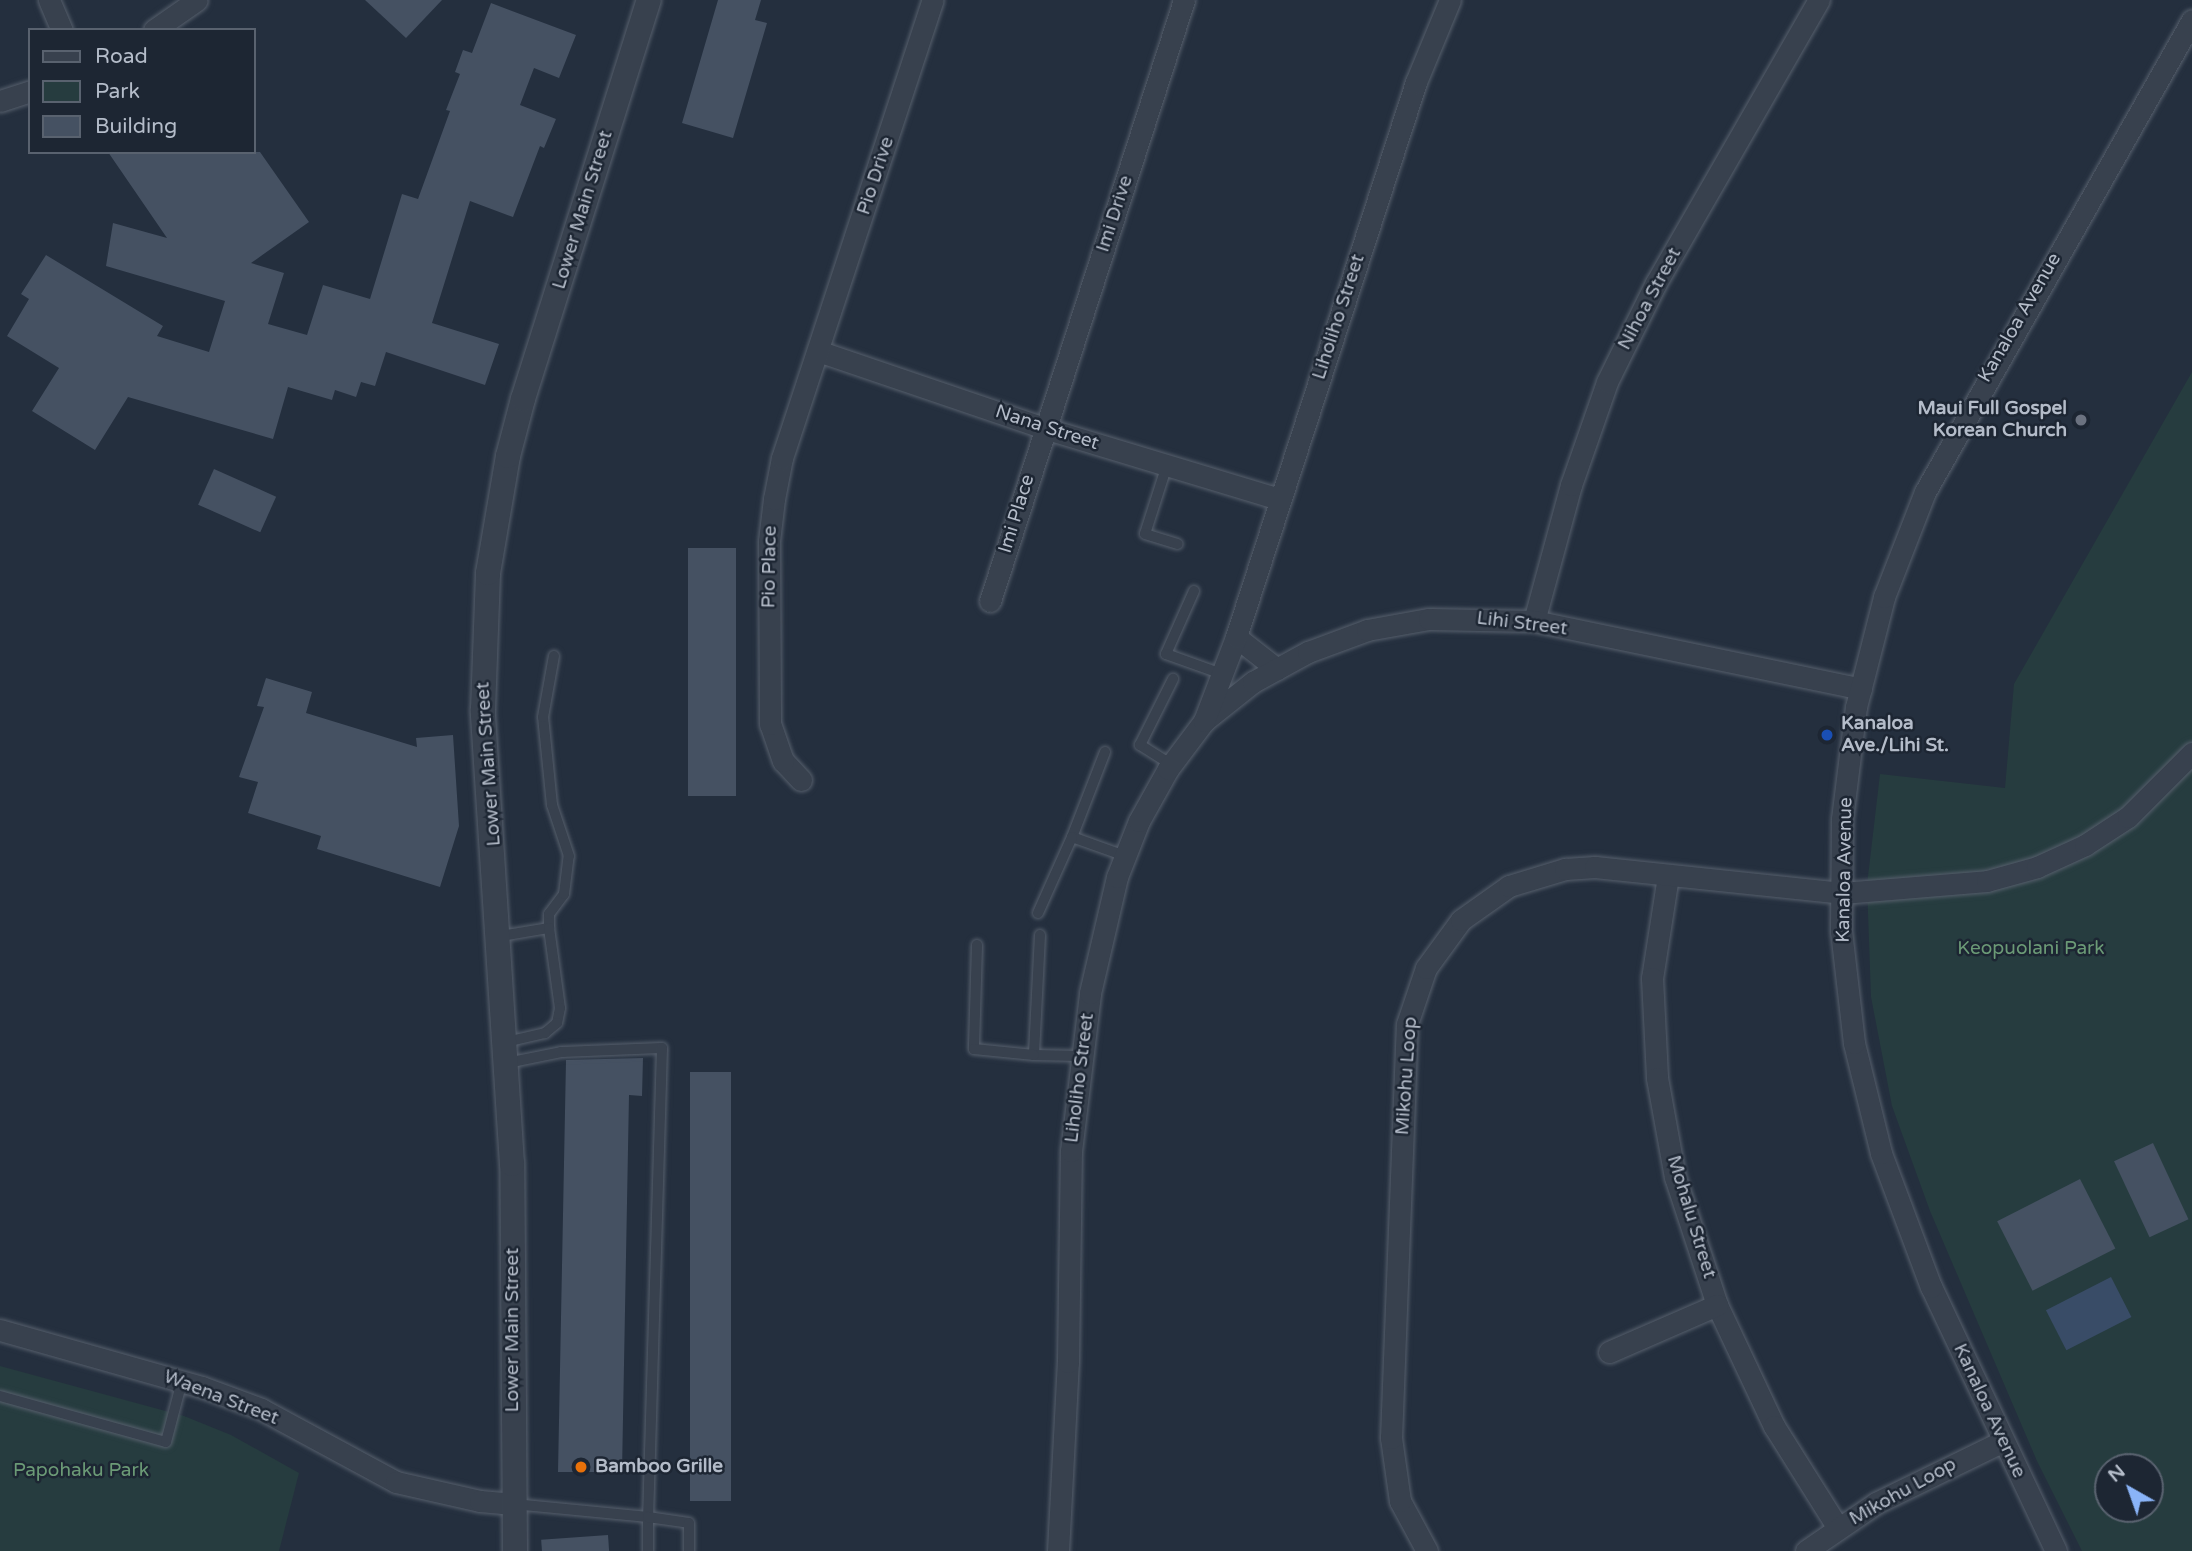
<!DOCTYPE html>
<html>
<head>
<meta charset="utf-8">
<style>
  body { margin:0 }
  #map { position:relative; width:2192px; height:1551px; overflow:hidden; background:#242f3e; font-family:"Varela Round",sans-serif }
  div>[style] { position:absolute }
  .green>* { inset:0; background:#263c3f }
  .water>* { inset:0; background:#394c67; transform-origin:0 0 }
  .building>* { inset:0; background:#455162; transform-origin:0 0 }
  .roads { filter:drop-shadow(0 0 2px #565f6c) drop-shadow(0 0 2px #565f6c) }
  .service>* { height:10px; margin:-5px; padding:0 5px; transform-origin:5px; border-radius:5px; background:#38414e }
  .minor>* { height:21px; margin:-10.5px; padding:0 10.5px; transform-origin:10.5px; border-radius:10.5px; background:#38414e }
  .tertiary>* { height:24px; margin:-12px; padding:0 12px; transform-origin:12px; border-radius:12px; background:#38414e }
  .dots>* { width:19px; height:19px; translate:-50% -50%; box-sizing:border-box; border:4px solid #1d2633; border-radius:50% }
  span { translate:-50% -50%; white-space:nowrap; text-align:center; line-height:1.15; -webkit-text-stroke:5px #1d2633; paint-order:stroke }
  .street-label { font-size:19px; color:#b4bcc9 }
  .poi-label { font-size:19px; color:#b4bcc9; font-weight:700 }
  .right { translate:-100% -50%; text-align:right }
  .left { translate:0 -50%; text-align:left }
  .park-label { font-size:19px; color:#6b9a76 }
  .legend { position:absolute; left:28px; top:28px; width:228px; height:126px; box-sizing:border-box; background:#1d2633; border:2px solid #59626f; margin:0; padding:9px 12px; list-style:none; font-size:21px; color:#b4bcc9 }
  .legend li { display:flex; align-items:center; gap:14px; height:35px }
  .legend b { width:35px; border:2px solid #59626f }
  .north { position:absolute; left:2094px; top:1453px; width:70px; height:70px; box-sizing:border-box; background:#1d2633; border:2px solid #59626f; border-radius:50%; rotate:320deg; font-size:19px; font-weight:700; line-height:28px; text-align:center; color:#b4bcc9 }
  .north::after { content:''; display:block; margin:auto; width:24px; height:32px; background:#8ab4f8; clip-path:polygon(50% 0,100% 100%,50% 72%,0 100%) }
</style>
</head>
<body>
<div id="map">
  <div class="green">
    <i style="clip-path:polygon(evenodd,2192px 372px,2192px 1551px,2082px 1551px,2037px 1461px,1930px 1211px,1892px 1106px,1871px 997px,1867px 885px,1880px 774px,2005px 788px,2014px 684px,2192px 372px,2108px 1467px,2150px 1467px,2150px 1509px,2108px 1509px,2108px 1467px)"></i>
    <i style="clip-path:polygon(0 1366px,184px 1416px,231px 1435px,299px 1473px,279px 1551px,0 1551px)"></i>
  </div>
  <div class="water">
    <i style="left:2111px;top:1277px;width:45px;height:73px;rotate:63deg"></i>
  </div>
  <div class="building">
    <i style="clip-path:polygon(365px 0,442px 0,406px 38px)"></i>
    <i style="clip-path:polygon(718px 0,761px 0,755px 20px,767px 23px,733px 138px,682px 123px)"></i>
    <i style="clip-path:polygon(491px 3px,576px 35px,559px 78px,534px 68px,520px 105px,556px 119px,544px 148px,540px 146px,513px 217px,470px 201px,432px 323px,499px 344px,485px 385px,386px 352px,375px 386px,361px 382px,356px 397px,335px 390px,332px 400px,288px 387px,273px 439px,128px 397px,95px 450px,32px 411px,59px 368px,7px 336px,29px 299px,21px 294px,46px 255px,163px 326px,157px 336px,209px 352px,225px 301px,106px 266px,113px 223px,167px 238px,108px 152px,260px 152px,309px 222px,251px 263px,284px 273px,268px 324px,307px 335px,323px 285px,370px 299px,402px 194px,418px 199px,450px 111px,446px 110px,460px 74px,455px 72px,463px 50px,472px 53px)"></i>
    <i style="left:214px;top:469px;width:68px;height:39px;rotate:24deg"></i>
    <i style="left:736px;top:548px;width:248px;height:48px;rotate:90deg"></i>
    <i style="clip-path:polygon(266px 678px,312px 692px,306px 713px,417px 747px,416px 738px,453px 735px,459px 826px,440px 887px,317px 849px,321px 836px,248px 813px,258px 782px,239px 777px,264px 707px,257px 706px)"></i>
    <i style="clip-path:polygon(643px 1058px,642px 1096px,629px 1095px,622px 1472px,558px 1472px,566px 1060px)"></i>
    <i style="left:690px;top:1072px;width:41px;height:429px"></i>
    <i style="left:2153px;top:1143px;width:84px;height:43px;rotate:65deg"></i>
    <i style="left:2080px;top:1179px;width:78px;height:93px;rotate:63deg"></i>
    <i style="left:608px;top:1535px;width:16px;height:67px;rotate:86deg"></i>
  </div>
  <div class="roads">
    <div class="service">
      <i style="left:1167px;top:465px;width:72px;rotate:107.7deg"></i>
      <i style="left:1145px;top:534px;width:34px;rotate:17deg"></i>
      <i style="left:1194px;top:591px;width:69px;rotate:114deg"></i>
      <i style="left:1166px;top:654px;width:59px;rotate:19.7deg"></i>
      <i style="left:1105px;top:752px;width:91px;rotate:111.2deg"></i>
      <i style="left:1072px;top:837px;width:56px;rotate:19.7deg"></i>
      <i style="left:1172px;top:765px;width:38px;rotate:-148deg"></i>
      <i style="left:1140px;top:745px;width:74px;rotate:-63.4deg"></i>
      <i style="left:1038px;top:913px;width:83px;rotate:-65.9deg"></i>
      <i style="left:549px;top:928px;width:14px;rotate:-90deg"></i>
      <i style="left:549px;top:914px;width:25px;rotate:-53deg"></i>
      <i style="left:564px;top:894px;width:38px;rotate:-83deg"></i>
      <i style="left:569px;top:856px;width:54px;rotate:-108.4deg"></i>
      <i style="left:552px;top:805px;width:88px;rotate:-95.8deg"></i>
      <i style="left:543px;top:717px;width:62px;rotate:-79.8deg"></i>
      <i style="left:1040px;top:935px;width:120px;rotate:92.9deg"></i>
      <i style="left:1034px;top:1055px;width:46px;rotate:1.2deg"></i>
      <i style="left:501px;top:936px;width:49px;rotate:-9.5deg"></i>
      <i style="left:549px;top:928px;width:81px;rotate:82.2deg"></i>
      <i style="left:560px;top:1008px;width:15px;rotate:101deg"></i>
      <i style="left:557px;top:1023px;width:16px;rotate:140deg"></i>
      <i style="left:545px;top:1033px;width:40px;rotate:167deg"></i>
      <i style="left:977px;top:945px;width:104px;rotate:91.7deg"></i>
      <i style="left:974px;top:1049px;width:60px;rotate:5.7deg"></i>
      <i style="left:507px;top:1063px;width:55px;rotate:-11.5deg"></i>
      <i style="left:561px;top:1052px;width:101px;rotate:-2.3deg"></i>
      <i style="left:662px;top:1048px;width:469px;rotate:91.7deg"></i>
      <i style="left:648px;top:1517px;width:135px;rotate:-174.5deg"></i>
      <i style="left:0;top:1396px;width:172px;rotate:15.5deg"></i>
      <i style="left:166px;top:1442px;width:63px;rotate:-75.3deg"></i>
      <i style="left:648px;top:1551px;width:34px;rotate:-90deg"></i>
      <i style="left:648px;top:1517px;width:41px;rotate:8.3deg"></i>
      <i style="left:689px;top:1523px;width:28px;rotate:90deg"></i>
    </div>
    <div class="minor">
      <i style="left:49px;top:0;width:33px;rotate:67deg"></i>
      <i style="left:154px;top:30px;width:52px;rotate:-34.9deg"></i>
      <i style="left:0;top:101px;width:32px;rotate:-18deg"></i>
      <i style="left:818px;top:351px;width:239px;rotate:18.8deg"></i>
      <i style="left:1044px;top:428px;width:245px;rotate:16.8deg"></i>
      <i style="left:990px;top:601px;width:632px;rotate:-72.11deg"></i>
      <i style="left:1534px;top:621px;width:141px;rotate:-74.8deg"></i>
      <i style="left:1571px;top:485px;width:109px;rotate:-70.7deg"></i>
      <i style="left:1607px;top:382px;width:110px;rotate:-63.7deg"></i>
      <i style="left:1656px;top:283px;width:327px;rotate:-60.1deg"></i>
      <i style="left:1236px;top:637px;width:52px;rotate:38deg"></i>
      <i style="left:1204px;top:721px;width:63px;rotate:-38.5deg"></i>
      <i style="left:1253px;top:682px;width:63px;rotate:-28.6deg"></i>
      <i style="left:1308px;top:652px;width:63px;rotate:-20.4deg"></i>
      <i style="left:1367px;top:630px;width:63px;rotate:-10.1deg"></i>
      <i style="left:1429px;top:619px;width:105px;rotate:1.1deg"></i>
      <i style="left:1534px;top:621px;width:334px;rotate:11.7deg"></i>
      <i style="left:801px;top:780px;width:26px;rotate:-133deg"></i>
      <i style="left:783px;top:761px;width:39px;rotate:-109deg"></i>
      <i style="left:770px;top:724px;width:183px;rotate:-90.3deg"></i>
      <i style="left:769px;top:541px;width:42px;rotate:-83.2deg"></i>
      <i style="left:774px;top:499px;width:42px;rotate:-79deg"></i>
      <i style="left:782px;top:458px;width:482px;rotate:-71.8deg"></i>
      <i style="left:1668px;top:876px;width:103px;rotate:98.9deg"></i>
      <i style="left:1652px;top:978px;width:100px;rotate:87.1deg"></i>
      <i style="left:1657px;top:1078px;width:101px;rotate:79.7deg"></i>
      <i style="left:1675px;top:1177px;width:135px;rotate:71.8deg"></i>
      <i style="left:1717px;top:1305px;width:134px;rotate:64.8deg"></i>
      <i style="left:1774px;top:1426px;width:120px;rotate:57.9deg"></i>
      <i style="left:0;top:1330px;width:210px;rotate:15.8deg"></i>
      <i style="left:202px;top:1387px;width:63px;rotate:20.4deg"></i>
      <i style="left:261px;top:1409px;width:153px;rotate:28.4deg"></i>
      <i style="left:396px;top:1482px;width:86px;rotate:12.7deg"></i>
      <i style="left:480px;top:1501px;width:34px;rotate:5deg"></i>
      <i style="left:1609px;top:1352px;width:118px;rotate:-23.5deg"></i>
      <i style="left:1058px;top:1551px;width:189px;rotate:-87deg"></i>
      <i style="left:1068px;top:1362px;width:211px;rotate:-89.2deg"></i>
      <i style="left:1071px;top:1151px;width:159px;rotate:-83.1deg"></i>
      <i style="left:1090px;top:993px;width:119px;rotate:-76.9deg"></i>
      <i style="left:1117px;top:877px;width:60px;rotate:-68.6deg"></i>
      <i style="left:1139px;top:821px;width:60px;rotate:-60.9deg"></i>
      <i style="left:1168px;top:769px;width:60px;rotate:-53.1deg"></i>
      <i style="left:1204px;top:721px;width:90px;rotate:-69.1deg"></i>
      <i style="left:1236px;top:637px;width:583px;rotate:-72.03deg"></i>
      <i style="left:1416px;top:82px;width:89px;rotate:-67.5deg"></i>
      <i style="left:1427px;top:1551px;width:57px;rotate:-118.4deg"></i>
      <i style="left:1400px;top:1501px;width:64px;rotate:-98.1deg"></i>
      <i style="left:1391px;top:1438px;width:414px;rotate:-87.8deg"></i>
      <i style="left:1407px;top:1024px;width:59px;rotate:-71.3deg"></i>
      <i style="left:1426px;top:968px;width:59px;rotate:-53.9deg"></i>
      <i style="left:1461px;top:920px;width:59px;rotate:-35.3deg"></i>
      <i style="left:1509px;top:886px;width:59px;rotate:-16.9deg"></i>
      <i style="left:1565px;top:869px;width:30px;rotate:-4deg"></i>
      <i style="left:1595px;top:867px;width:248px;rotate:6deg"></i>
      <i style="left:1842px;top:893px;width:145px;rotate:-4.7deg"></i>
      <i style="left:1987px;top:881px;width:52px;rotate:-15.6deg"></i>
      <i style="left:2037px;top:867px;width:53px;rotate:-24.6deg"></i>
      <i style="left:2085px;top:845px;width:51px;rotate:-33.1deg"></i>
      <i style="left:2128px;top:817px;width:91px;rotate:-45deg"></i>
      <i style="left:1806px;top:1551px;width:85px;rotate:-34.4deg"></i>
      <i style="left:1876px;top:1503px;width:141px;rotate:-26deg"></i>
      <i style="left:2056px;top:1551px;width:292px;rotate:-115.3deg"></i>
      <i style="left:1931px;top:1287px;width:143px;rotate:-110.5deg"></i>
      <i style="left:1881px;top:1153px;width:113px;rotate:-103.8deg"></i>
      <i style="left:1854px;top:1043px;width:113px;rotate:-96.6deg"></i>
      <i style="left:1841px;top:931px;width:112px;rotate:-89.5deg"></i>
      <i style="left:1842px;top:819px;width:113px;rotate:-82.9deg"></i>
      <i style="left:1856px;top:707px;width:114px;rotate:-75.7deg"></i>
      <i style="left:1884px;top:597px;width:113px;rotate:-68.7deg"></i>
      <i style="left:1925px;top:492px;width:542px;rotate:-60.5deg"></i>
    </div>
    <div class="tertiary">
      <i style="left:515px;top:1551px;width:387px;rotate:-90.4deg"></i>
      <i style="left:512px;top:1164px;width:455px;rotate:-93.7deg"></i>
      <i style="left:483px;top:710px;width:137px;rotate:-87.9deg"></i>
      <i style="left:488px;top:573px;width:119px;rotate:-80.3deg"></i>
      <i style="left:508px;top:456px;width:59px;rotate:-75.3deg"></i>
      <i style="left:523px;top:399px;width:418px;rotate:-72.5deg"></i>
    </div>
  </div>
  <div class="dots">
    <i style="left:2081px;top:420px;background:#6b7280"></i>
    <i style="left:1827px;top:735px;background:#1a4fb4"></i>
    <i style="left:581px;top:1467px;background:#e8710a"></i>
  </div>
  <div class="street-label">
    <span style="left:876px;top:176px;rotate:-72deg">Pio Drive</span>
    <span style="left:583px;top:210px;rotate:-73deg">Lower Main Street</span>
    <span style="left:1115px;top:214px;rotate:-72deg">Imi Drive</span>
    <span style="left:1650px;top:299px;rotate:-62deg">Nihoa Street</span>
    <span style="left:1339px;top:317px;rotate:-72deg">Liholiho Street</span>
    <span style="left:2020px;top:318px;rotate:-60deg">Kanaloa Avenue</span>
    <span style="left:1047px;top:428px;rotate:18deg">Nana Street</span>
    <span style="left:1017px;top:514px;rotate:-73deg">Imi Place</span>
    <span style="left:770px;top:567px;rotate:-89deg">Pio Place</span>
    <span style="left:1522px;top:624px;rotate:7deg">Lihi Street</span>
    <span style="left:489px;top:764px;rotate:-94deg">Lower Main Street</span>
    <span style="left:1845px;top:870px;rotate:-89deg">Kanaloa Avenue</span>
    <span style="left:1407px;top:1076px;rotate:-86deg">Mikohu Loop</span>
    <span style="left:1080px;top:1078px;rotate:-83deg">Liholiho Street</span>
    <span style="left:1691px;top:1217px;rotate:73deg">Mohalu Street</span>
    <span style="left:513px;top:1330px;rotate:-90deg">Lower Main Street</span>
    <span style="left:221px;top:1398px;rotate:21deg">Waena Street</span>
    <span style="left:1989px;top:1411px;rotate:65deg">Kanaloa Avenue</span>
    <span style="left:1903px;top:1492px;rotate:-29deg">Mikohu Loop</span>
  </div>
  <div class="poi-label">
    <span class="right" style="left:2067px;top:420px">Maui Full Gospel<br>Korean Church</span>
    <span class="left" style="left:1841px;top:735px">Kanaloa<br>Ave./Lihi St.</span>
    <span class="left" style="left:595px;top:1467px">Bamboo Grille</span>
  </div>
  <div class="park-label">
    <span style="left:2031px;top:949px">Keopuolani Park</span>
    <span style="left:81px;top:1471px">Papohaku Park</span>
  </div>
  <ul class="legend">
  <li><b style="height:9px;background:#38414e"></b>Road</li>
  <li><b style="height:19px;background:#263c3f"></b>Park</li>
  <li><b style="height:19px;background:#455162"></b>Building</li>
  </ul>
  <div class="north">N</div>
</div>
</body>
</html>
